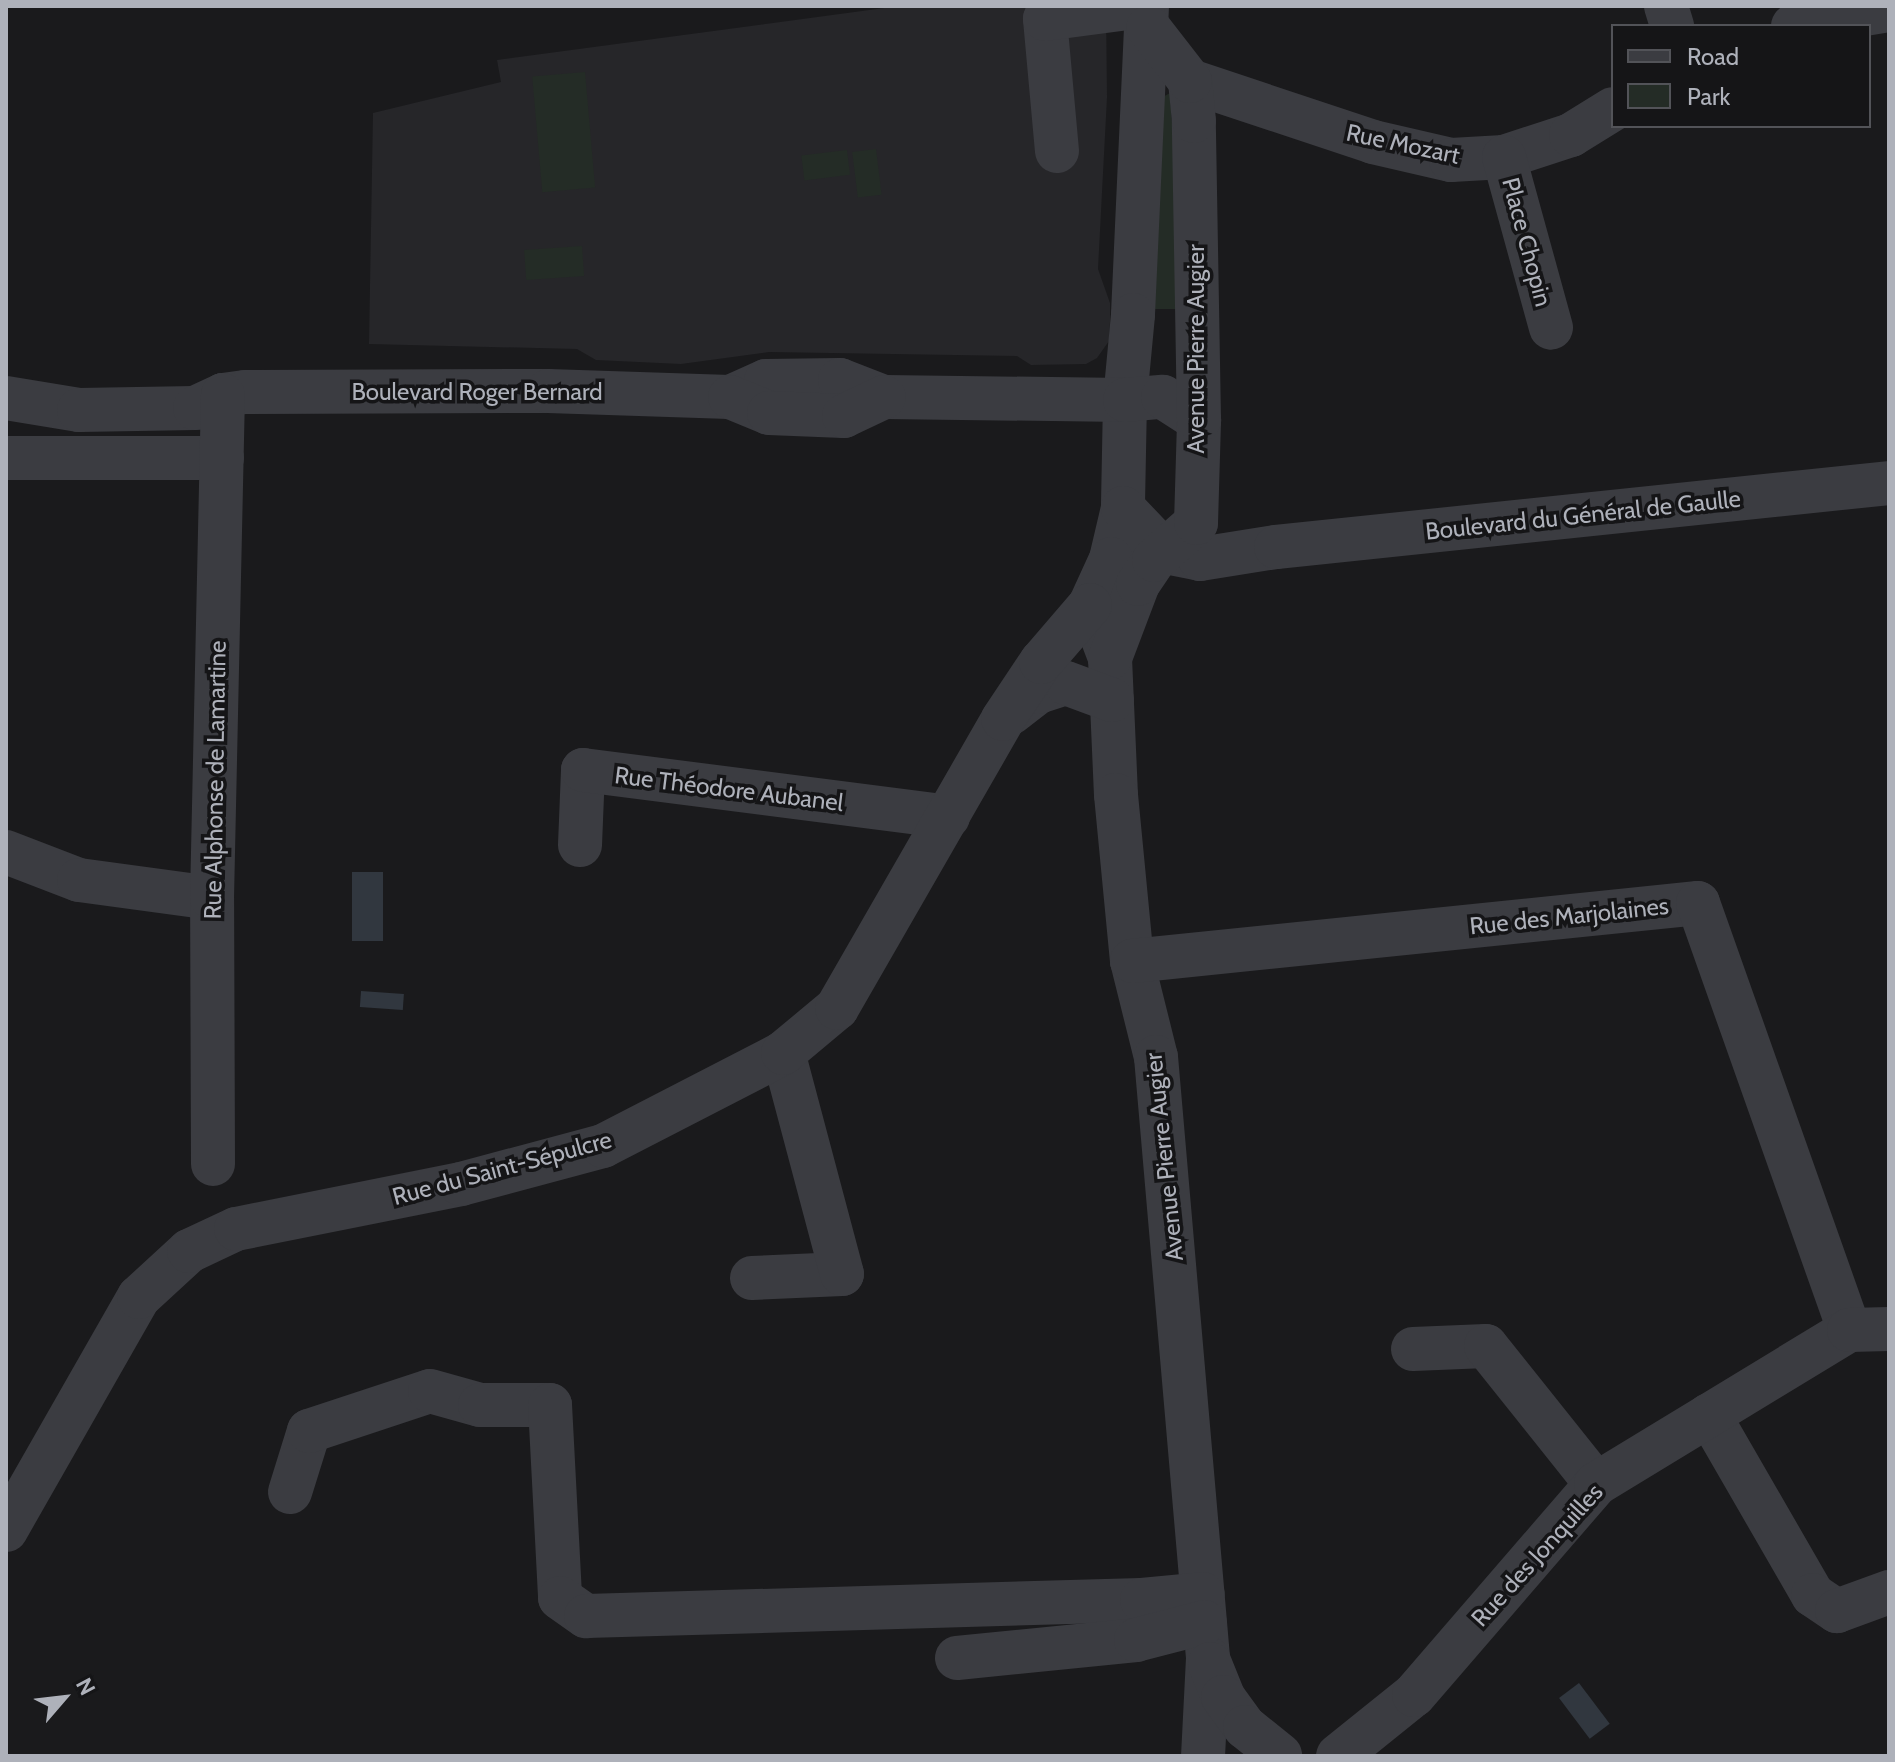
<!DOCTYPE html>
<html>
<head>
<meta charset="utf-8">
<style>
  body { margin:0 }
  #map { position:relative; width:1895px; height:1762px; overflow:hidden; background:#1a1a1c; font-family:Cabin,sans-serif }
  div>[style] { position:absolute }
  .built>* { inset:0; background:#262629 }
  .green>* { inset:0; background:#242c26; transform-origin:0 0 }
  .water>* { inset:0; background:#31373f; transform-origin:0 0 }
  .minor>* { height:44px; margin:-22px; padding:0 22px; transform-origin:22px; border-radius:22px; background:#3b3c41 }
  span { translate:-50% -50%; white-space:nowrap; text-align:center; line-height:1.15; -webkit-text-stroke:7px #151517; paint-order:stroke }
  .street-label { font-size:24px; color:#aeb1ba }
  .frame { position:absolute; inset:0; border:8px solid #aeb1ba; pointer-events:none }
  .legend { position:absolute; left:1611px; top:24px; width:260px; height:104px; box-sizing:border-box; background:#151517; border:2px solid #525358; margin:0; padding:10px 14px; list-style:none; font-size:24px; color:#aeb1ba }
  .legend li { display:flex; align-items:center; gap:16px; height:40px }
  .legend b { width:40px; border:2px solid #525358 }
  .north { position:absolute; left:24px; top:1658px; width:80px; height:80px; -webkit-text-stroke:6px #151517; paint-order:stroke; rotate:62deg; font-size:22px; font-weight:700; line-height:32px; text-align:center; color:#aeb1ba }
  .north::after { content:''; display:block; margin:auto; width:28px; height:36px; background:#aeb1ba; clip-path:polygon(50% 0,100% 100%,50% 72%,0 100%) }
</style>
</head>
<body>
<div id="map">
  <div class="built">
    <i style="clip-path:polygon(899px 6px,1106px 6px,1107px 97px,1098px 269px,1110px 303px,1110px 321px,1109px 341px,1097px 358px,1086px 364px,1031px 365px,1017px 356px,769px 352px,681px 364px,596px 360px,577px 349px,369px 344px,373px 113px,501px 82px,497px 60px)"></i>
  </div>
  <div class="green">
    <i style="left:585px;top:72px;width:116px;height:53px;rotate:85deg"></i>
    <i style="clip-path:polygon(1170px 93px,1184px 309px,1150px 309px,1159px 99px)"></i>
    <i style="left:876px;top:149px;width:46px;height:24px;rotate:83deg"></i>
    <i style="left:847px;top:150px;width:25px;height:46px;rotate:83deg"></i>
    <i style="left:582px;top:246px;width:30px;height:58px;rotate:86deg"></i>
  </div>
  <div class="water">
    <i style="left:352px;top:872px;width:31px;height:69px"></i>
    <i style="left:361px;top:991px;width:43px;height:16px;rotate:4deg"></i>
    <i style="left:1579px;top:1683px;width:51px;height:25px;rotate:53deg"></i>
  </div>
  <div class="minor">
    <i style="left:1147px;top:6px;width:309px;rotate:92.6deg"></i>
    <i style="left:1133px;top:315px;width:85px;rotate:95.4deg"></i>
    <i style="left:1125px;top:400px;width:108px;rotate:91.1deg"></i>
    <i style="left:1123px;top:508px;width:52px;rotate:103.2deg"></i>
    <i style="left:1111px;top:559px;width:51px;rotate:114.5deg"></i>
    <i style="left:1090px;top:605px;width:57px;rotate:69.3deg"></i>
    <i style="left:1110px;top:658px;width:137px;rotate:87.5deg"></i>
    <i style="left:1116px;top:795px;width:167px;rotate:84.5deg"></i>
    <i style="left:1132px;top:961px;width:99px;rotate:76deg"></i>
    <i style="left:1156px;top:1057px;width:603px;rotate:85.05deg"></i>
    <i style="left:1208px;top:1658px;width:98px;rotate:92.9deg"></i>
    <i style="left:1666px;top:6px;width:21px;rotate:73deg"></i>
    <i style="left:1793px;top:26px;width:97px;rotate:-9.5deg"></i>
    <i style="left:1190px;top:81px;width:193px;rotate:18.4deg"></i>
    <i style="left:1373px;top:142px;width:80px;rotate:13deg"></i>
    <i style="left:1451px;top:160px;width:53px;rotate:-3.2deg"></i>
    <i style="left:1504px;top:157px;width:71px;rotate:-18.2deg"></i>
    <i style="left:1571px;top:135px;width:49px;rotate:-31.8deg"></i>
    <i style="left:1057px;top:151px;width:133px;rotate:-95.2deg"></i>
    <i style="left:1045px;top:19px;width:99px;rotate:-7.6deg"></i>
    <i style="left:1504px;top:157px;width:177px;rotate:74.6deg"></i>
    <i style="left:730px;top:397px;width:39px;rotate:-24deg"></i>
    <i style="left:766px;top:381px;width:74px;rotate:-0.8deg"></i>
    <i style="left:840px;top:380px;width:47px;rotate:21.1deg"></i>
    <i style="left:884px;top:397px;width:241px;rotate:0.7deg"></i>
    <i style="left:1125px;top:400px;width:38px;rotate:-5deg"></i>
    <i style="left:1163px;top:397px;width:43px;rotate:32.6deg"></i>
    <i style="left:6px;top:398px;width:74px;rotate:9.3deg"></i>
    <i style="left:79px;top:410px;width:116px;rotate:-1deg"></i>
    <i style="left:195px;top:408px;width:31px;rotate:-25deg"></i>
    <i style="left:223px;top:395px;width:22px;rotate:-8deg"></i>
    <i style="left:245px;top:392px;width:303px;rotate:-0.2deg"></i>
    <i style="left:548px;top:391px;width:182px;rotate:1.9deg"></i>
    <i style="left:730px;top:397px;width:42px;rotate:22.3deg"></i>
    <i style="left:769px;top:413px;width:75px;rotate:2.3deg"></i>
    <i style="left:844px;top:416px;width:44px;rotate:-25.4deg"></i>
    <i style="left:6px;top:458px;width:216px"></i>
    <i style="left:1123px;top:508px;width:61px;rotate:46.3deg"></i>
    <i style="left:1165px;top:552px;width:36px;rotate:11deg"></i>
    <i style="left:1200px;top:559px;width:77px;rotate:-9deg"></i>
    <i style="left:1276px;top:547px;width:616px;rotate:-5.96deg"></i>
    <i style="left:1110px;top:658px;width:79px;rotate:-69.3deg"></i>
    <i style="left:1138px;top:584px;width:29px;rotate:-56deg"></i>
    <i style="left:1154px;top:560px;width:56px;rotate:-41.4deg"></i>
    <i style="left:1196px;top:523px;width:103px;rotate:-88.3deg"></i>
    <i style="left:1199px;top:420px;width:299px;rotate:-91deg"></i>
    <i style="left:1194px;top:121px;width:40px;rotate:-95.7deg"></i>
    <i style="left:1190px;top:81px;width:68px;rotate:-127.9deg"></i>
    <i style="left:1011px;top:713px;width:34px;rotate:-38deg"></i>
    <i style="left:1038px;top:692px;width:29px;rotate:-18deg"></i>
    <i style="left:1066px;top:683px;width:49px;rotate:20.3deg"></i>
    <i style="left:580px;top:845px;width:75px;rotate:-87.7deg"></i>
    <i style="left:583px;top:770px;width:368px;rotate:7.3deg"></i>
    <i style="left:6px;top:852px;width:78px;rotate:21deg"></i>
    <i style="left:79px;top:880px;width:134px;rotate:7.7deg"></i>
    <i style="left:1132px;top:961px;width:569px;rotate:-5.85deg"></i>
    <i style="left:1698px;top:903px;width:453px;rotate:70.5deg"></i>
    <i style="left:213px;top:1164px;width:266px;rotate:-90.2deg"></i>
    <i style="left:212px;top:898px;width:503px;rotate:-88.75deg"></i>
    <i style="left:752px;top:1278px;width:90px;rotate:-2.5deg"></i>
    <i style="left:842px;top:1274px;width:229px;rotate:-104.9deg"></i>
    <i style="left:1413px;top:1349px;width:73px;rotate:-2.4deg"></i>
    <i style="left:1486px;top:1346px;width:176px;rotate:51.4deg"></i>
    <i style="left:1709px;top:1415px;width:208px;rotate:60deg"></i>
    <i style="left:1813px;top:1595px;width:29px;rotate:34deg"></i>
    <i style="left:1837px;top:1611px;width:55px;rotate:-20.1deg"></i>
    <i style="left:290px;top:1492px;width:64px;rotate:-72.7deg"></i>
    <i style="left:309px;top:1431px;width:127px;rotate:-18.3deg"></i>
    <i style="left:430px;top:1391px;width:52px;rotate:15.6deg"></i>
    <i style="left:480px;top:1405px;width:70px"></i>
    <i style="left:550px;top:1405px;width:193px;rotate:87deg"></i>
    <i style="left:560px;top:1598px;width:32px;rotate:35deg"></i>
    <i style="left:586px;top:1616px;width:556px;rotate:-1.65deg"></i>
    <i style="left:1142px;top:1600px;width:61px;rotate:-5.6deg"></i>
    <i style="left:6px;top:1530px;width:268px;rotate:-60.3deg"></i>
    <i style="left:139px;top:1297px;width:68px;rotate:-42.6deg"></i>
    <i style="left:189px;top:1251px;width:52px;rotate:-25.1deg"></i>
    <i style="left:236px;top:1229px;width:229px;rotate:-11.3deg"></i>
    <i style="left:461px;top:1184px;width:147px;rotate:-15deg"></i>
    <i style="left:603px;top:1146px;width:203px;rotate:-27.3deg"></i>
    <i style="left:783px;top:1053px;width:70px;rotate:-39.8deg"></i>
    <i style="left:837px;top:1008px;width:333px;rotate:-60.1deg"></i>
    <i style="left:1003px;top:719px;width:69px;rotate:-56.3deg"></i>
    <i style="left:1041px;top:662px;width:75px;rotate:-49.3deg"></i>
    <i style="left:957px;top:1658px;width:180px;rotate:-5.7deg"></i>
    <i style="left:1136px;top:1640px;width:71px;rotate:-14.6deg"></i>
    <i style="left:1210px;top:1664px;width:35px;rotate:68deg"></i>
    <i style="left:1223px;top:1697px;width:37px;rotate:54deg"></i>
    <i style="left:1245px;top:1727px;width:45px;rotate:38.7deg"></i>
    <i style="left:1338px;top:1756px;width:97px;rotate:-38.8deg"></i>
    <i style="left:1414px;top:1695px;width:279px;rotate:-49.2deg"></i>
    <i style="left:1596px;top:1484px;width:296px;rotate:-31.3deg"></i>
    <i style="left:1849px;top:1330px;width:40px;rotate:-1.4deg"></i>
  </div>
  <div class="street-label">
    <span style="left:1403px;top:144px;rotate:12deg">Rue Mozart</span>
    <span style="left:1527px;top:242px;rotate:75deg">Place Chopin</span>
    <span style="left:1196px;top:349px;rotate:-90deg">Avenue Pierre Augier</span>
    <span style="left:477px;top:392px">Boulevard Roger Bernard</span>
    <span style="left:1583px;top:515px;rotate:-6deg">Boulevard du Général de Gaulle</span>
    <span style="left:215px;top:780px;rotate:-89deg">Rue Alphonse de Lamartine</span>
    <span style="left:729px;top:789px;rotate:7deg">Rue Théodore Aubanel</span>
    <span style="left:1569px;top:916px;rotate:-6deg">Rue des Marjolaines</span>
    <span style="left:1164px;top:1157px;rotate:-96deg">Avenue Pierre Augier</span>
    <span style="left:502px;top:1168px;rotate:-15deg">Rue du Saint-Sépulcre</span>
    <span style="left:1537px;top:1555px;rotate:-48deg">Rue des Jonquilles</span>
  </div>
  <div class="frame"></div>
  <ul class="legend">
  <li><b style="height:10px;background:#3b3c41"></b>Road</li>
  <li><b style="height:22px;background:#242c26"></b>Park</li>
  </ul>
  <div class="north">N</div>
</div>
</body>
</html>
